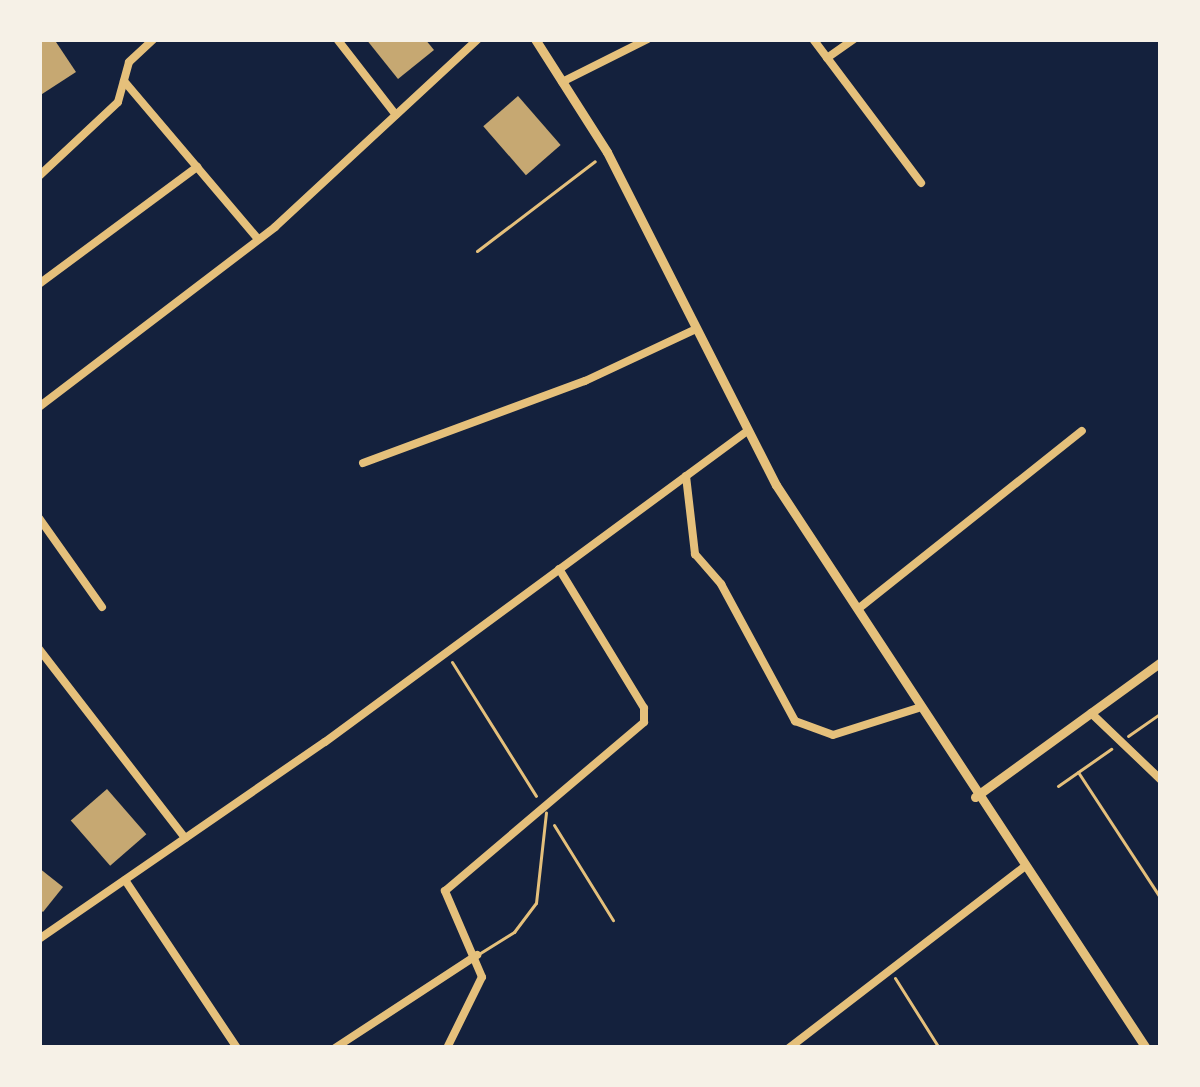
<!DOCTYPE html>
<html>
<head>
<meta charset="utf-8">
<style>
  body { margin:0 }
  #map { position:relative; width:1200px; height:1087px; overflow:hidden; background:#14213d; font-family:"DejaVu Sans",sans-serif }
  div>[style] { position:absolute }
  .building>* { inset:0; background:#c6a872; transform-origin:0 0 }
  .path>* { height:3px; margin:-1.5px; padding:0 1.5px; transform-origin:1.5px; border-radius:1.5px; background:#e5c07b }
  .service>* { height:3px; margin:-1.5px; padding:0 1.5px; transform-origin:1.5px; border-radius:1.5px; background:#e5c07b }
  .minor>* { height:8px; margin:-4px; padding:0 4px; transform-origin:4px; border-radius:4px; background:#e5c07b }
  .tertiary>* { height:9px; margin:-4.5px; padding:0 4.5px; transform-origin:4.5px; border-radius:4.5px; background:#e5c07b }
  span { translate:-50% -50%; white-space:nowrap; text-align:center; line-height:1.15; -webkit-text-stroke:12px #f6f1e7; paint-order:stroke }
  .frame { position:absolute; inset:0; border:42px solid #f6f1e7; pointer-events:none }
</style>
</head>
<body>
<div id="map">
  <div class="building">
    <i style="clip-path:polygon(39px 39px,54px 39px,76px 72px,39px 96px)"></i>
    <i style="clip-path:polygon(366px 39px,425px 39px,434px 50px,398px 79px)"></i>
    <i style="left:518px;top:96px;width:65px;height:46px;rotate:49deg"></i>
    <i style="left:107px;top:789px;width:60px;height:48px;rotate:49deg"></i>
    <i style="clip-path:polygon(39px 868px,63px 887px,43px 912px,39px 909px)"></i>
  </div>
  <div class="path">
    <i style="left:477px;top:251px;width:148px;rotate:-37.3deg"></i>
    <i style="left:452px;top:662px;width:158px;rotate:57.9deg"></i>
    <i style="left:1128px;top:736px;width:40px;rotate:-34.9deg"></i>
    <i style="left:1078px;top:772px;width:152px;rotate:56.8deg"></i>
    <i style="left:1058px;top:786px;width:65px;rotate:-34.9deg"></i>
    <i style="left:554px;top:825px;width:112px;rotate:58.2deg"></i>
    <i style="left:895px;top:978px;width:83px;rotate:57.8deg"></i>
  </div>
  <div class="service">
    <i style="left:477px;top:955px;width:44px;rotate:-31.9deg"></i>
    <i style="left:514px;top:932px;width:36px;rotate:-53deg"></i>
    <i style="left:536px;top:903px;width:91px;rotate:-83.7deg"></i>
  </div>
  <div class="minor">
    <i style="left:337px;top:39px;width:96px;rotate:52.2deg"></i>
    <i style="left:813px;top:39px;width:180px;rotate:53.1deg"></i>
    <i style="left:827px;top:58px;width:33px;rotate:-35deg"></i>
    <i style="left:124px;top:81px;width:207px;rotate:49.7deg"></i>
    <i style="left:562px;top:82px;width:96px;rotate:-26.6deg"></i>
    <i style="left:39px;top:176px;width:108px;rotate:-43.1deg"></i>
    <i style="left:118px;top:102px;width:41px;rotate:-74.6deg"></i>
    <i style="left:129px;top:62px;width:34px;rotate:-43deg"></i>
    <i style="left:39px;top:284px;width:197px;rotate:-36.5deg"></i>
    <i style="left:39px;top:407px;width:297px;rotate:-37.3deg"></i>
    <i style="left:275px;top:227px;width:277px;rotate:-42.8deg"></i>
    <i style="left:363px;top:463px;width:237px;rotate:-20.3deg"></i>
    <i style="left:585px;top:381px;width:120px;rotate:-25.1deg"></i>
    <i style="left:686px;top:476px;width:79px;rotate:83.4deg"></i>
    <i style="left:695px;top:554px;width:40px;rotate:49deg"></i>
    <i style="left:721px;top:584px;width:156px;rotate:61.6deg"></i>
    <i style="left:795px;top:721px;width:40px;rotate:20.2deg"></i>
    <i style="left:833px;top:735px;width:89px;rotate:-17.6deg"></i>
    <i style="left:39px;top:518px;width:109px;rotate:54.7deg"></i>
    <i style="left:858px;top:609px;width:286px;rotate:-38.5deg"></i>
    <i style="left:39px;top:649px;width:239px;rotate:52.3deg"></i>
    <i style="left:1091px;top:713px;width:97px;rotate:43.7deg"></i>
    <i style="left:125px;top:880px;width:202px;rotate:56.3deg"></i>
    <i style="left:39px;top:939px;width:347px;rotate:-34.6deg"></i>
    <i style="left:325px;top:742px;width:523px;rotate:-36.37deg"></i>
    <i style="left:335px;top:1048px;width:170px;rotate:-33.2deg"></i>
    <i style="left:447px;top:1048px;width:79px;rotate:-63.8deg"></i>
    <i style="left:482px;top:977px;width:94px;rotate:-113.3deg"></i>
    <i style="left:445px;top:891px;width:261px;rotate:-40.3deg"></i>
    <i style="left:644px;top:722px;width:14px;rotate:-90deg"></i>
    <i style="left:644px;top:708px;width:163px;rotate:-121.4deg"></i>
    <i style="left:789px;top:1048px;width:295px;rotate:-37.6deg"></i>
  </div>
  <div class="tertiary">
    <i style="left:535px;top:39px;width:134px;rotate:57.5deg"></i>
    <i style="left:607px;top:152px;width:373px;rotate:63.1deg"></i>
    <i style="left:776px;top:485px;width:674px;rotate:56.69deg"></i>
    <i style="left:975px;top:797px;width:230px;rotate:-36deg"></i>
  </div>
  <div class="frame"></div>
</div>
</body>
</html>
